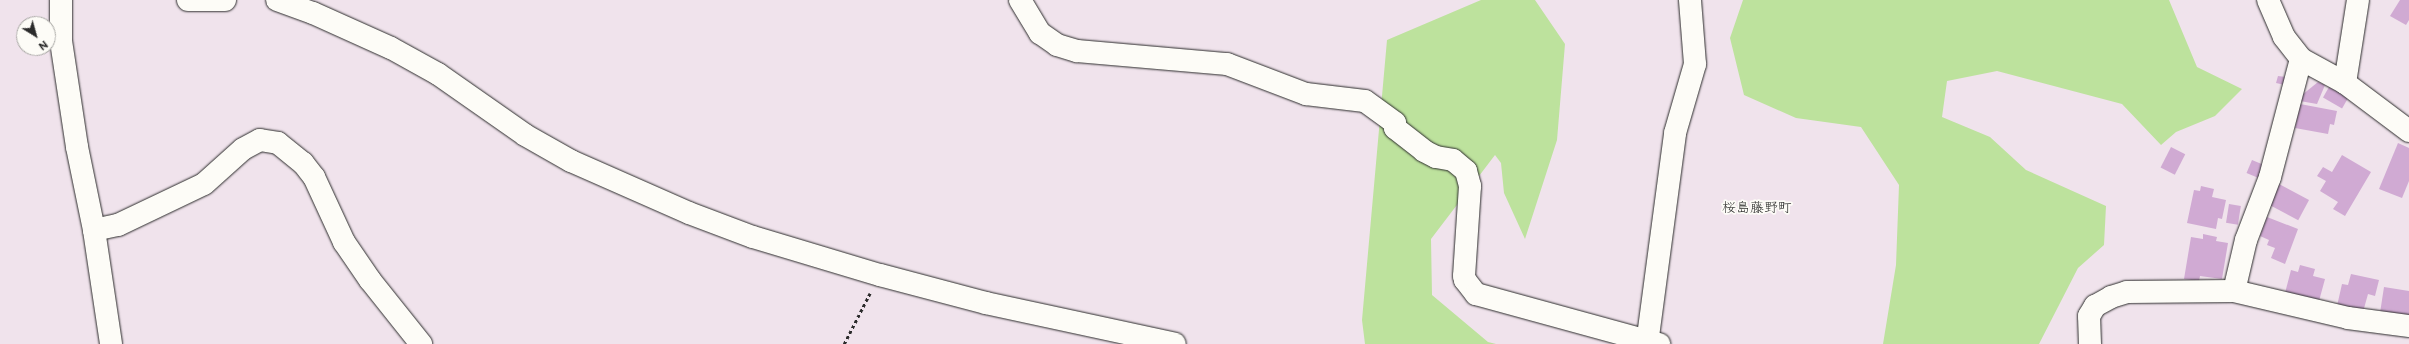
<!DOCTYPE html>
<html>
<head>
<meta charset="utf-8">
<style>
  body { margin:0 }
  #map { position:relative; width:2409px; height:344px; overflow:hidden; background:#f0e3ec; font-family:"Balsamiq Sans","Klee One",sans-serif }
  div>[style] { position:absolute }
  .green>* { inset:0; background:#bde29d }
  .building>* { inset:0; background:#d0aad3; transform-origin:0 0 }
  .path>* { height:2.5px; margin-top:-1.25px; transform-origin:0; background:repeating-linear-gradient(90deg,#2b2b2b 0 3px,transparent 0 6px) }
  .roads { filter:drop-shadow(0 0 1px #2b2b2b) drop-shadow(0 0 1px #2b2b2b) }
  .minor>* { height:22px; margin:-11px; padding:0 11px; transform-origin:11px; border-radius:11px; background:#fdfcf7 }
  span { translate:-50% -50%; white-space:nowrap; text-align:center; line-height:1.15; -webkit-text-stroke:3.5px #fdfcf7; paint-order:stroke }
  .quarter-label { font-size:14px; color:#2b2b2b }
  .north { position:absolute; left:16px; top:16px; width:40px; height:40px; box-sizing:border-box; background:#fdfcf7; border:1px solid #a9a8a5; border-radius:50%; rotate:143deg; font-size:11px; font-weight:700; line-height:16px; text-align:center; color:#2b2b2b }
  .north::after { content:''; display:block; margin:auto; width:14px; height:18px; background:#2b2b2b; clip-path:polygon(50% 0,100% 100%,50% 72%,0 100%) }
</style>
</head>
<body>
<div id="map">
  <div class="green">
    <i style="clip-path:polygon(1481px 0,1535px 0,1565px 44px,1557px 140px,1525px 239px,1504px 193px,1501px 163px,1495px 155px,1431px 239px,1432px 295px,1488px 342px,1496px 344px,1365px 344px,1362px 320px,1387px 40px)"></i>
    <i style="clip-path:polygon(1743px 0,2169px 0,2197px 67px,2242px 89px,2215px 116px,2176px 132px,2161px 145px,2122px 104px,1997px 71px,1947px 81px,1942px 117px,1990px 137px,2026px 170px,2106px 206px,2104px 245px,2078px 268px,2039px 344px,1883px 344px,1896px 265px,1899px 185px,1861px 127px,1796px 118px,1744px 95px,1730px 38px)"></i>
  </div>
  <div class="building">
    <i style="clip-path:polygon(2400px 0,2409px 0,2409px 20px,2406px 25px,2390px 16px)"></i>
    <i style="clip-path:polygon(2278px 76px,2286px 77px,2285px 85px,2276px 83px)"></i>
    <i style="clip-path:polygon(2318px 82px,2325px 85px,2317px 104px,2300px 101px,2302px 95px)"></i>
    <i style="left:2329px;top:87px;width:22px;height:12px;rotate:30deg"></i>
    <i style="clip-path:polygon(2300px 104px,2337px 111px,2334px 125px,2330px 124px,2328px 134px,2295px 128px)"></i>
    <i style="clip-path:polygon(2398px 143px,2409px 148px,2409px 181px,2402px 198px,2379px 189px)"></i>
    <i style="left:2171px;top:147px;width:16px;height:23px;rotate:27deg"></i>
    <i style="clip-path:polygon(2342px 155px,2371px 172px,2345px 216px,2333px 209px,2338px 202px,2320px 191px,2326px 181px,2317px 176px,2323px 167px,2332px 172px)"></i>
    <i style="left:2252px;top:160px;width:15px;height:14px;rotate:23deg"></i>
    <i style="left:2279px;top:184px;width:34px;height:23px;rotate:28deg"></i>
    <i style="clip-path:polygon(2201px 186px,2214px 189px,2212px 197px,2226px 200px,2222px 219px,2218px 218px,2216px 229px,2187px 223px,2194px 190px,2200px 191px)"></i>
    <i style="left:2229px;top:204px;width:12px;height:19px;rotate:9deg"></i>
    <i style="clip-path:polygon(2267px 217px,2298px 229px,2285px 264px,2271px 258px,2275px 248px,2267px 245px,2269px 240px,2260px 236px)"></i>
    <i style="clip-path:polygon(2203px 234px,2217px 237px,2216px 241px,2228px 243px,2222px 279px,2200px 276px,2199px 281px,2184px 279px,2191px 237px,2203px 239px)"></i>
    <i style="clip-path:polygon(2300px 265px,2315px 269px,2313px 276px,2325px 279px,2319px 301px,2285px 293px,2291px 270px,2298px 272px)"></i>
    <i style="clip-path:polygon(2351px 274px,2379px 280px,2375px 296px,2368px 294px,2363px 312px,2337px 306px,2342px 284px,2348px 285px)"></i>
    <i style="clip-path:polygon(2384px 287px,2409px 291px,2409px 317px,2380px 313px)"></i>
  </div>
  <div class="path">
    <i style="left:844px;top:344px;width:57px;rotate:-63deg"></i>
  </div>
  <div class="roads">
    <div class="minor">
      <i style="left:61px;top:0;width:41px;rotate:90deg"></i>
      <i style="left:61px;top:41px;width:107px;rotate:81.4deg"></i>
      <i style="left:77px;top:147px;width:85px;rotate:78.4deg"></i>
      <i style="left:94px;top:230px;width:115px;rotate:81.5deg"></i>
      <i style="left:188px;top:0;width:37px"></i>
      <i style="left:277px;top:0;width:38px;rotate:20deg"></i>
      <i style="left:313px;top:13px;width:85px;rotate:24.2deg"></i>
      <i style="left:391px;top:48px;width:54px;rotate:29deg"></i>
      <i style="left:438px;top:74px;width:106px;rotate:35deg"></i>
      <i style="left:525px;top:135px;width:53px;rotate:29.5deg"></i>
      <i style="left:571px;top:161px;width:129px;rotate:23.8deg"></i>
      <i style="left:689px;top:213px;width:68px;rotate:20.6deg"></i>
      <i style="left:753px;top:237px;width:133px;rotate:16.7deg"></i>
      <i style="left:880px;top:275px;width:110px;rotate:14.8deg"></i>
      <i style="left:986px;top:303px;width:193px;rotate:12.2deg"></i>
      <i style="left:1020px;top:0;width:39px;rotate:59deg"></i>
      <i style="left:1040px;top:33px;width:21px;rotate:35deg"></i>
      <i style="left:1057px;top:45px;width:21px;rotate:17deg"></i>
      <i style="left:1077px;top:51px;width:151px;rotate:5deg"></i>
      <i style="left:1227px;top:64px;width:85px;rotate:20.8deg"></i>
      <i style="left:1306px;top:94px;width:59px;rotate:6.8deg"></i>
      <i style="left:1365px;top:101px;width:37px;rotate:36deg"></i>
      <i style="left:1395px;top:123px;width:5px;rotate:90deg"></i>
      <i style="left:1395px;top:128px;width:37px;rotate:38deg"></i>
      <i style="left:1424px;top:151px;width:13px;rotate:27deg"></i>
      <i style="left:1436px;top:157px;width:17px;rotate:10deg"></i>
      <i style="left:1453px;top:160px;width:17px;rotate:40deg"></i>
      <i style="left:1466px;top:171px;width:16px;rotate:75deg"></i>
      <i style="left:1470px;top:186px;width:90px;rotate:93.8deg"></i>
      <i style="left:1464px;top:276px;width:4px;rotate:76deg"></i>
      <i style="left:1465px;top:280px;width:18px;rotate:52deg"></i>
      <i style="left:1476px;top:294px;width:190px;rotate:15.3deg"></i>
      <i style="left:2268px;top:0;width:40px;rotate:66.6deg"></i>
      <i style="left:2284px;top:37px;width:28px;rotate:52deg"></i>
      <i style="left:2301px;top:59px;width:50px;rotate:28.6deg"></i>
      <i style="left:2345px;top:83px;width:80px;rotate:36.9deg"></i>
      <i style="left:2345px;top:83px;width:84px;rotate:-81.1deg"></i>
      <i style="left:94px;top:230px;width:25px;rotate:-12deg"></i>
      <i style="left:118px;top:225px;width:95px;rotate:-25.5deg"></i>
      <i style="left:204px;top:184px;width:52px;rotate:-41.9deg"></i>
      <i style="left:243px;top:149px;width:19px;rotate:-28deg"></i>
      <i style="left:260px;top:140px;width:18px;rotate:9deg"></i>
      <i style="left:278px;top:143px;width:32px;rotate:39deg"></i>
      <i style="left:303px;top:163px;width:18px;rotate:52deg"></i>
      <i style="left:314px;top:177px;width:72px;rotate:65.2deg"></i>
      <i style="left:344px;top:242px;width:46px;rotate:55.6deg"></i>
      <i style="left:370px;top:280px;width:82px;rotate:51.4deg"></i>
      <i style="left:2234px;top:291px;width:52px;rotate:-76.8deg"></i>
      <i style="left:2246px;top:240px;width:67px;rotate:-69.1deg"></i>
      <i style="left:2270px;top:177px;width:122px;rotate:-75.3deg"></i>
      <i style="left:1647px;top:344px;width:213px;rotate:-82.4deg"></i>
      <i style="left:1675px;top:133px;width:72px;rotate:-73.8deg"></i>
      <i style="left:1695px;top:64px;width:64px;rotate:-94.5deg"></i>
      <i style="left:2090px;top:344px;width:28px;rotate:-92deg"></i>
      <i style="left:2089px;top:316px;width:12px;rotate:-59deg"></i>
      <i style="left:2095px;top:306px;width:18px;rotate:-29deg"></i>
      <i style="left:2111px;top:297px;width:17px;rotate:-17deg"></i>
      <i style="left:2127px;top:292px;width:107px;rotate:-0.5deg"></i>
      <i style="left:2234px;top:291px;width:117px;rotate:13.3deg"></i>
      <i style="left:2348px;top:318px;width:62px;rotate:7.5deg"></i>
    </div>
  </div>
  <div class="quarter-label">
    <span style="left:1757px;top:208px">桜島藤野町</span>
  </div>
  <div class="north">N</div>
</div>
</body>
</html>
